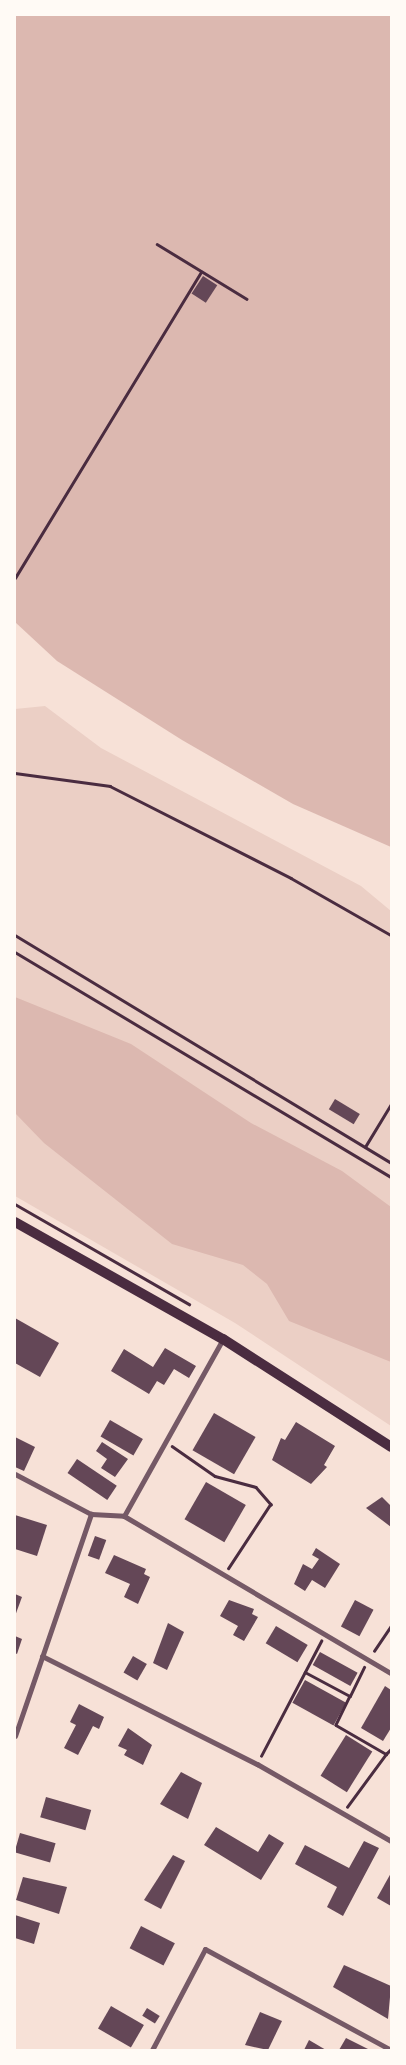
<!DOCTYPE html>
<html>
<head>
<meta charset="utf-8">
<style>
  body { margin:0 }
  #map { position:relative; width:406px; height:2065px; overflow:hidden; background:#f7e1d7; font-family:Figtree,sans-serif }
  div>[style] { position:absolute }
  .green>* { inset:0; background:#ebcfc5 }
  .water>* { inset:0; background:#dcb8b0 }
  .building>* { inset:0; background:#644757; transform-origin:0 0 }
  .path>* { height:2.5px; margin:-1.25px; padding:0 1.25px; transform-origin:1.25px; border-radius:1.25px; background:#4a2c40 }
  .minor>* { height:5px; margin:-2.5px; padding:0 2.5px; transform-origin:2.5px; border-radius:2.5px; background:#755966 }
  .secondary>* { height:10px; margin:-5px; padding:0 5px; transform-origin:5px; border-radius:5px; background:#4a2c40 }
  span { translate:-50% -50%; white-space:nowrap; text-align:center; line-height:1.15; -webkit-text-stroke:5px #fffaf5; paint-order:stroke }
  .frame { position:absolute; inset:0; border:16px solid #fffaf5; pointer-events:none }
</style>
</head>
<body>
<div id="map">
  <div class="green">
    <i style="clip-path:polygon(45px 706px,101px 748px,361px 886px,391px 911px,391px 1426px,235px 1323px,15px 1196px,15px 709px)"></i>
  </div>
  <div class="water">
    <i style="clip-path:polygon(15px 15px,391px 15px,391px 847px,293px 804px,182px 740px,57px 661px,15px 622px)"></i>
    <i style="clip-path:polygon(15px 997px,131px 1044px,251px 1123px,342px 1171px,391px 1207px,391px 1362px,289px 1321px,267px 1284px,243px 1265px,172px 1244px,44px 1143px,15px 1113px)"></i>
  </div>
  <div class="building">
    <i style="left:203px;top:276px;width:17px;height:21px;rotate:33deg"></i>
    <i style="left:335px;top:1099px;width:29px;height:12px;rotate:31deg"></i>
    <i style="clip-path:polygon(15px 1318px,59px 1343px,40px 1377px,15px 1363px)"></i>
    <i style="clip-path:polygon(165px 1348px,196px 1366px,189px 1378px,174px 1369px,164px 1385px,157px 1381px,149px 1394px,111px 1371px,124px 1349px,153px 1367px)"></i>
    <i style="left:214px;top:1413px;width:48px;height:43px;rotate:30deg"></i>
    <i style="left:110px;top:1420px;width:38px;height:19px;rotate:30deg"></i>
    <i style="clip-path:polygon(296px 1422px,335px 1446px,324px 1465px,327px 1467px,311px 1484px,272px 1460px,281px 1438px,285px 1440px)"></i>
    <i style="clip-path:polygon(15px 1437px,35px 1447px,24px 1471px,15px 1467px)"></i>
    <i style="clip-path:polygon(102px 1442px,128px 1459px,115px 1477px,101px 1468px,107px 1459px,96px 1451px)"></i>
    <i style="left:77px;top:1459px;width:48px;height:17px;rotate:34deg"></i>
    <i style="left:206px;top:1482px;width:46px;height:43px;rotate:30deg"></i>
    <i style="clip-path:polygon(382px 1497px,391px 1506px,391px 1527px,366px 1508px)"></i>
    <i style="clip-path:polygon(15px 1515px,47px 1525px,37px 1556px,15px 1549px)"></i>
    <i style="left:95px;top:1536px;width:12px;height:21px;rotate:20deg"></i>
    <i style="clip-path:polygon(316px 1548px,340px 1564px,325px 1588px,312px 1580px,305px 1591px,294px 1584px,303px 1564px,312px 1569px,319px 1559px,312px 1555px)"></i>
    <i style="clip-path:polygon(114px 1555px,146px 1569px,144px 1574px,150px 1577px,138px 1604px,124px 1597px,130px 1584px,105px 1573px)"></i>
    <i style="clip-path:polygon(15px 1594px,22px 1597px,15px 1616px)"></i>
    <i style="clip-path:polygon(229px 1600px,254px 1609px,252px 1614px,258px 1617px,244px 1641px,233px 1635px,238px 1626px,220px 1616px)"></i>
    <i style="left:355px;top:1600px;width:21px;height:30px;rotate:28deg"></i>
    <i style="clip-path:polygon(168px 1623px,184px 1632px,167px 1670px,153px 1663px)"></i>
    <i style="left:276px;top:1626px;width:37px;height:20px;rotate:31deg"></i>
    <i style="clip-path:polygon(15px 1636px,22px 1639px,17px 1654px,15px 1653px)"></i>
    <i style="left:320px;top:1652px;width:43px;height:15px;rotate:29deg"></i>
    <i style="left:133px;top:1656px;width:16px;height:19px;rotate:30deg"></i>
    <i style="left:305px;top:1680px;width:47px;height:26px;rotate:29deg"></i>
    <i style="clip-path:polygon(385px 1686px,391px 1690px,391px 1728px,383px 1741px,361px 1728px)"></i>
    <i style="clip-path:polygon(79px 1704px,104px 1717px,99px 1729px,93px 1726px,78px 1755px,64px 1748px,76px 1725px,70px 1722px)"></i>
    <i style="clip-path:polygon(128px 1728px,152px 1745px,143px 1765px,124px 1755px,127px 1750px,118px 1746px)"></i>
    <i style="left:346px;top:1735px;width:31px;height:48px;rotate:32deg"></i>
    <i style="clip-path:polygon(181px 1772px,202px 1783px,188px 1819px,160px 1804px)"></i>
    <i style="left:46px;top:1797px;width:47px;height:21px;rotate:16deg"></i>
    <i style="clip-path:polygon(216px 1827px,258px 1852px,269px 1834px,284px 1843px,261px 1880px,204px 1845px)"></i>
    <i style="left:20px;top:1833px;width:37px;height:20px;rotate:16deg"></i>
    <i style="clip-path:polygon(364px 1841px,379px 1848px,343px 1916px,327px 1907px,337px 1887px,295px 1864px,305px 1845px,349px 1868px)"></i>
    <i style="clip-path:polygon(173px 1855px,185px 1861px,161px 1909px,144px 1900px)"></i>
    <i style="clip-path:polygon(391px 1873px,391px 1906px,377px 1898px)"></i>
    <i style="clip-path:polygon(23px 1877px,67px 1887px,59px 1914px,16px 1900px)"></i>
    <i style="clip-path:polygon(15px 1915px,40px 1923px,34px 1944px,15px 1938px)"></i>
    <i style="left:141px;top:1926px;width:38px;height:25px;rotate:27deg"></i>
    <i style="clip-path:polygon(344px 1965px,391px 1986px,388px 2019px,333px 1987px)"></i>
    <i style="left:111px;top:2006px;width:38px;height:26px;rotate:30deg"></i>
    <i style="left:147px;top:2008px;width:15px;height:9px;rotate:32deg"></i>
    <i style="clip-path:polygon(260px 2012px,282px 2021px,268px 2050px,245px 2045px)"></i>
    <i style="clip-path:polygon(346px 2038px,370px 2050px,339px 2050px)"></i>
    <i style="clip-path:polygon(309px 2040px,326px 2050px,304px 2050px)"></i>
  </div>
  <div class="path">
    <i style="left:157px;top:244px;width:105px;rotate:31.4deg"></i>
    <i style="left:15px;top:578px;width:358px;rotate:-58.7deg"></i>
    <i style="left:15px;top:773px;width:96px;rotate:7.8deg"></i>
    <i style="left:110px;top:786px;width:203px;rotate:26.9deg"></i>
    <i style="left:291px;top:878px;width:115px;rotate:29.7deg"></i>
    <i style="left:15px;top:935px;width:440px;rotate:31.2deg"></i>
    <i style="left:15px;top:952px;width:438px;rotate:30.9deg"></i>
    <i style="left:365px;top:1147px;width:50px;rotate:-58.8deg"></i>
    <i style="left:15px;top:1204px;width:201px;rotate:29.9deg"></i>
    <i style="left:172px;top:1446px;width:52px;rotate:34.9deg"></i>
    <i style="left:215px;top:1476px;width:42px;rotate:15deg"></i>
    <i style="left:256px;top:1487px;width:23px;rotate:49deg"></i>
    <i style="left:271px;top:1504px;width:77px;rotate:123.3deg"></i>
    <i style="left:374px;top:1651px;width:30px;rotate:-56deg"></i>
    <i style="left:305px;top:1672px;width:51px;rotate:28.1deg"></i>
    <i style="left:350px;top:1696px;width:32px;rotate:-64deg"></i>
    <i style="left:350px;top:1696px;width:32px;rotate:116deg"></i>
    <i style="left:336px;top:1725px;width:58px;rotate:30.1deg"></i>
    <i style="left:386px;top:1754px;width:7px;rotate:-45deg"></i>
    <i style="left:261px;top:1756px;width:130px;rotate:-62.4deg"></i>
    <i style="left:347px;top:1807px;width:66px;rotate:-53.7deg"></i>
  </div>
  <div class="minor">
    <i style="left:15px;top:1474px;width:86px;rotate:27.8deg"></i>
    <i style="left:91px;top:1514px;width:33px;rotate:3deg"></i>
    <i style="left:124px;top:1516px;width:310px;rotate:30.5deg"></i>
    <i style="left:124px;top:1516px;width:203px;rotate:-60.8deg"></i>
    <i style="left:42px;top:1656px;width:241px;rotate:26.7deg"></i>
    <i style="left:257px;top:1764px;width:155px;rotate:29.9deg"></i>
    <i style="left:15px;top:1736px;width:235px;rotate:-71.1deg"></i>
    <i style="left:152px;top:2050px;width:114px;rotate:-62.3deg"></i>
    <i style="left:205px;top:1949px;width:212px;rotate:28.5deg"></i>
  </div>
  <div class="secondary">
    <i style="left:15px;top:1222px;width:239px;rotate:29.4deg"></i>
    <i style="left:223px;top:1339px;width:200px;rotate:32.7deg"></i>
  </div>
  <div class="frame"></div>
</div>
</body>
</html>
